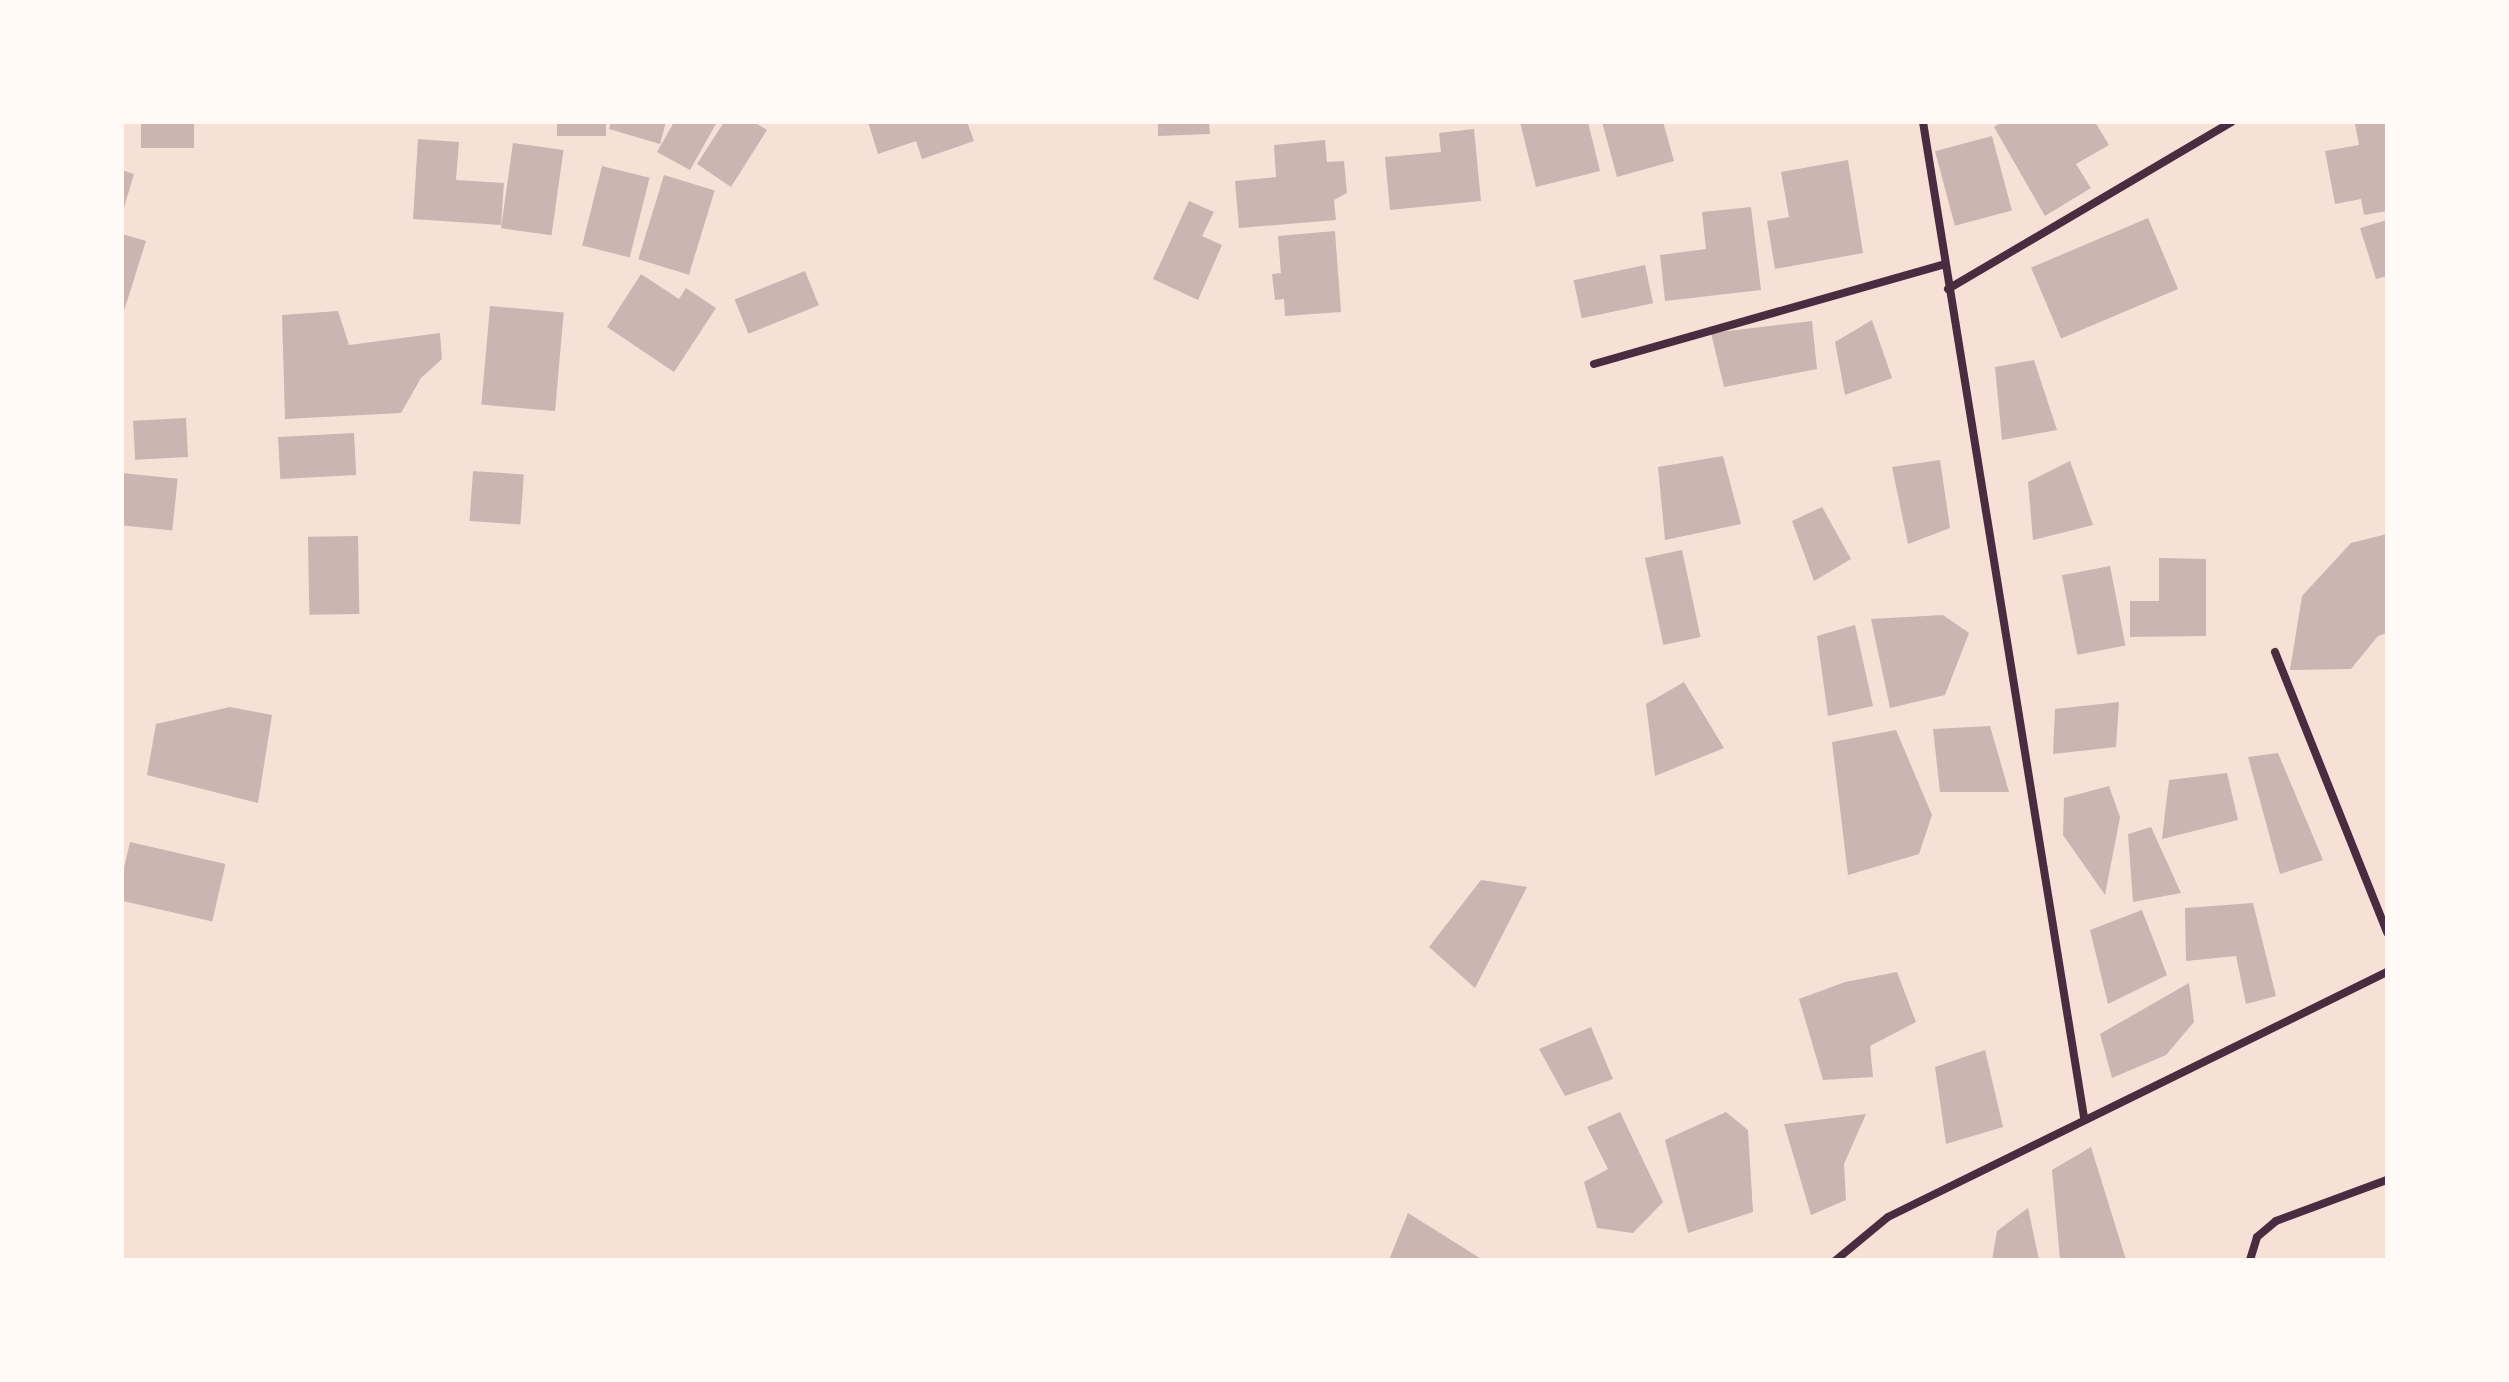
<!DOCTYPE html>
<html>
<head>
<meta charset="utf-8">
<style>
  body { margin:0 }
  #map { position:relative; width:2509px; height:1382px; overflow:hidden; background:#f7e1d7; font-family:Signika,sans-serif }
  div>[style] { position:absolute }
  .building>* { inset:0; background:#ccb4b1; transform-origin:0 0 }
  .minor>* { height:8px; margin:-4px; padding:0 4px; transform-origin:4px; border-radius:4px; background:#4a2c40 }
  span { translate:-50% -50%; white-space:nowrap; text-align:center; line-height:1.15; -webkit-text-stroke:8px #fffaf5; paint-order:stroke }
  .frame { position:absolute; inset:0; border:124px solid #fffaf5; pointer-events:none }
</style>
</head>
<body>
<div id="map">
  <div class="building">
    <i style="left:141px;top:122px;width:53px;height:26px"></i>
    <i style="left:557px;top:122px;width:49px;height:14px"></i>
    <i style="clip-path:polygon(611px 122px,666px 122px,660px 144px,609px 129px)"></i>
    <i style="clip-path:polygon(674px 122px,717px 122px,690px 170px,657px 152px)"></i>
    <i style="clip-path:polygon(724px 122px,754px 122px,767px 130px,731px 187px,697px 164px)"></i>
    <i style="clip-path:polygon(868px 122px,967px 122px,974px 141px,922px 159px,916px 141px,878px 154px)"></i>
    <i style="clip-path:polygon(1158px 122px,1209px 122px,1210px 134px,1158px 136px)"></i>
    <i style="clip-path:polygon(1520px 122px,1588px 122px,1600px 171px,1536px 187px)"></i>
    <i style="clip-path:polygon(1602px 122px,1663px 122px,1674px 161px,1617px 177px)"></i>
    <i style="clip-path:polygon(2002px 122px,2095px 122px,2109px 145px,2076px 164px,2091px 188px,2045px 216px,1994px 127px)"></i>
    <i style="clip-path:polygon(2387px 122px,2387px 211px,2364px 215px,2361px 199px,2335px 204px,2325px 151px,2359px 145px,2355px 124px)"></i>
    <i style="clip-path:polygon(1474px 129px,1481px 201px,1390px 210px,1385px 157px,1441px 152px,1439px 133px)"></i>
    <i style="left:1992px;top:136px;width:77px;height:59px;rotate:75deg"></i>
    <i style="clip-path:polygon(418px 139px,459px 142px,456px 180px,504px 183px,501px 225px,413px 219px)"></i>
    <i style="clip-path:polygon(1325px 140px,1327px 162px,1344px 161px,1347px 193px,1334px 200px,1336px 220px,1239px 228px,1235px 181px,1276px 177px,1274px 145px)"></i>
    <i style="left:513px;top:143px;width:51px;height:86px;rotate:8deg"></i>
    <i style="clip-path:polygon(1848px 160px,1863px 253px,1775px 269px,1767px 221px,1789px 217px,1781px 172px)"></i>
    <i style="left:602px;top:166px;width:49px;height:82px;rotate:14deg"></i>
    <i style="clip-path:polygon(122px 170px,134px 174px,123px 211px,122px 211px)"></i>
    <i style="left:664px;top:175px;width:53px;height:88px;rotate:17deg"></i>
    <i style="clip-path:polygon(1189px 201px,1214px 212px,1202px 236px,1222px 245px,1198px 300px,1153px 279px)"></i>
    <i style="clip-path:polygon(1751px 207px,1761px 290px,1665px 301px,1660px 255px,1706px 249px,1702px 212px)"></i>
    <i style="left:2148px;top:218px;width:77px;height:127px;rotate:67deg"></i>
    <i style="clip-path:polygon(2387px 220px,2387px 276px,2376px 279px,2360px 228px)"></i>
    <i style="clip-path:polygon(1335px 231px,1341px 312px,1285px 316px,1284px 299px,1275px 300px,1272px 274px,1281px 273px,1278px 236px)"></i>
    <i style="clip-path:polygon(122px 234px,146px 241px,123px 314px,122px 314px)"></i>
    <i style="left:1645px;top:265px;width:39px;height:73px;rotate:78deg"></i>
    <i style="left:805px;top:271px;width:37px;height:76px;rotate:68deg"></i>
    <i style="clip-path:polygon(641px 274px,679px 299px,686px 288px,716px 308px,674px 372px,607px 327px)"></i>
    <i style="left:490px;top:306px;width:74px;height:99px;rotate:5deg"></i>
    <i style="clip-path:polygon(338px 311px,349px 345px,440px 333px,442px 359px,421px 378px,401px 413px,285px 419px,282px 315px)"></i>
    <i style="clip-path:polygon(1872px 320px,1892px 378px,1845px 395px,1835px 342px)"></i>
    <i style="clip-path:polygon(1812px 321px,1817px 369px,1724px 387px,1711px 333px)"></i>
    <i style="clip-path:polygon(2034px 360px,2057px 430px,2002px 440px,1995px 367px)"></i>
    <i style="left:186px;top:418px;width:39px;height:53px;rotate:87deg"></i>
    <i style="left:354px;top:433px;width:42px;height:76px;rotate:87deg"></i>
    <i style="clip-path:polygon(1723px 456px,1741px 524px,1665px 540px,1658px 467px)"></i>
    <i style="clip-path:polygon(1940px 460px,1950px 528px,1908px 544px,1892px 467px)"></i>
    <i style="clip-path:polygon(2070px 461px,2093px 525px,2033px 540px,2028px 482px)"></i>
    <i style="left:473px;top:471px;width:51px;height:50px;rotate:4deg"></i>
    <i style="left:122px;top:473px;width:56px;height:52px;rotate:6deg"></i>
    <i style="clip-path:polygon(1822px 507px,1851px 559px,1814px 581px,1792px 521px)"></i>
    <i style="clip-path:polygon(2387px 534px,2387px 633px,2378px 636px,2351px 669px,2290px 670px,2302px 596px,2351px 543px)"></i>
    <i style="left:358px;top:536px;width:78px;height:50px;rotate:89deg"></i>
    <i style="left:1682px;top:550px;width:89px;height:38px;rotate:78deg"></i>
    <i style="clip-path:polygon(2159px 558px,2206px 559px,2206px 636px,2130px 637px,2130px 601px,2159px 601px)"></i>
    <i style="left:2110px;top:566px;width:81px;height:49px;rotate:79deg"></i>
    <i style="clip-path:polygon(1943px 615px,1969px 633px,1945px 695px,1890px 708px,1871px 619px)"></i>
    <i style="clip-path:polygon(1855px 625px,1873px 706px,1828px 716px,1817px 636px)"></i>
    <i style="clip-path:polygon(1684px 682px,1724px 748px,1655px 776px,1646px 704px)"></i>
    <i style="clip-path:polygon(2119px 702px,2116px 747px,2053px 754px,2055px 709px)"></i>
    <i style="clip-path:polygon(230px 707px,272px 715px,258px 803px,147px 775px,156px 724px)"></i>
    <i style="clip-path:polygon(1990px 726px,2009px 792px,1940px 792px,1933px 729px)"></i>
    <i style="clip-path:polygon(1896px 730px,1932px 815px,1919px 854px,1848px 875px,1832px 742px)"></i>
    <i style="clip-path:polygon(2278px 753px,2323px 860px,2280px 874px,2248px 757px)"></i>
    <i style="clip-path:polygon(2227px 773px,2238px 820px,2162px 839px,2169px 780px)"></i>
    <i style="clip-path:polygon(2109px 786px,2120px 817px,2105px 895px,2063px 835px,2064px 798px)"></i>
    <i style="clip-path:polygon(2151px 827px,2181px 893px,2133px 902px,2128px 834px)"></i>
    <i style="left:130px;top:842px;width:98px;height:59px;rotate:13deg"></i>
    <i style="clip-path:polygon(1481px 880px,1527px 887px,1475px 988px,1429px 947px)"></i>
    <i style="clip-path:polygon(2253px 903px,2276px 996px,2246px 1004px,2236px 956px,2186px 961px,2185px 908px)"></i>
    <i style="clip-path:polygon(2142px 910px,2167px 975px,2108px 1004px,2090px 930px)"></i>
    <i style="clip-path:polygon(1897px 972px,1916px 1022px,1870px 1046px,1873px 1077px,1823px 1080px,1799px 999px,1845px 982px)"></i>
    <i style="clip-path:polygon(2189px 983px,2194px 1022px,2166px 1055px,2112px 1078px,2100px 1034px)"></i>
    <i style="clip-path:polygon(1591px 1027px,1613px 1079px,1565px 1096px,1539px 1049px)"></i>
    <i style="clip-path:polygon(1985px 1050px,2003px 1127px,1946px 1144px,1935px 1067px)"></i>
    <i style="clip-path:polygon(1620px 1112px,1663px 1202px,1633px 1233px,1597px 1228px,1584px 1182px,1608px 1169px,1587px 1127px)"></i>
    <i style="clip-path:polygon(1726px 1112px,1748px 1130px,1753px 1212px,1688px 1233px,1665px 1140px)"></i>
    <i style="clip-path:polygon(1866px 1114px,1844px 1164px,1846px 1200px,1811px 1215px,1784px 1124px)"></i>
    <i style="clip-path:polygon(2091px 1147px,2126px 1260px,2060px 1260px,2052px 1170px)"></i>
    <i style="clip-path:polygon(2028px 1208px,2039px 1260px,1992px 1260px,1997px 1231px)"></i>
    <i style="clip-path:polygon(1408px 1213px,1483px 1260px,1389px 1260px)"></i>
  </div>
  <div class="minor">
    <i style="left:1923px;top:122px;width:1008px;rotate:80.81deg"></i>
    <i style="left:1948px;top:289px;width:329px;rotate:-30.5deg"></i>
    <i style="left:1594px;top:364px;width:364px;rotate:-15.9deg"></i>
    <i style="left:2275px;top:652px;width:302px;rotate:68.2deg"></i>
    <i style="left:1836px;top:1260px;width:67px;rotate:-39.6deg"></i>
    <i style="left:1888px;top:1217px;width:556px;rotate:-26.15deg"></i>
    <i style="left:2250px;top:1260px;width:24px;rotate:-73deg"></i>
    <i style="left:2257px;top:1237px;width:25px;rotate:-40deg"></i>
    <i style="left:2276px;top:1221px;width:118px;rotate:-20.3deg"></i>
  </div>
  <div class="frame"></div>
</div>
</body>
</html>
